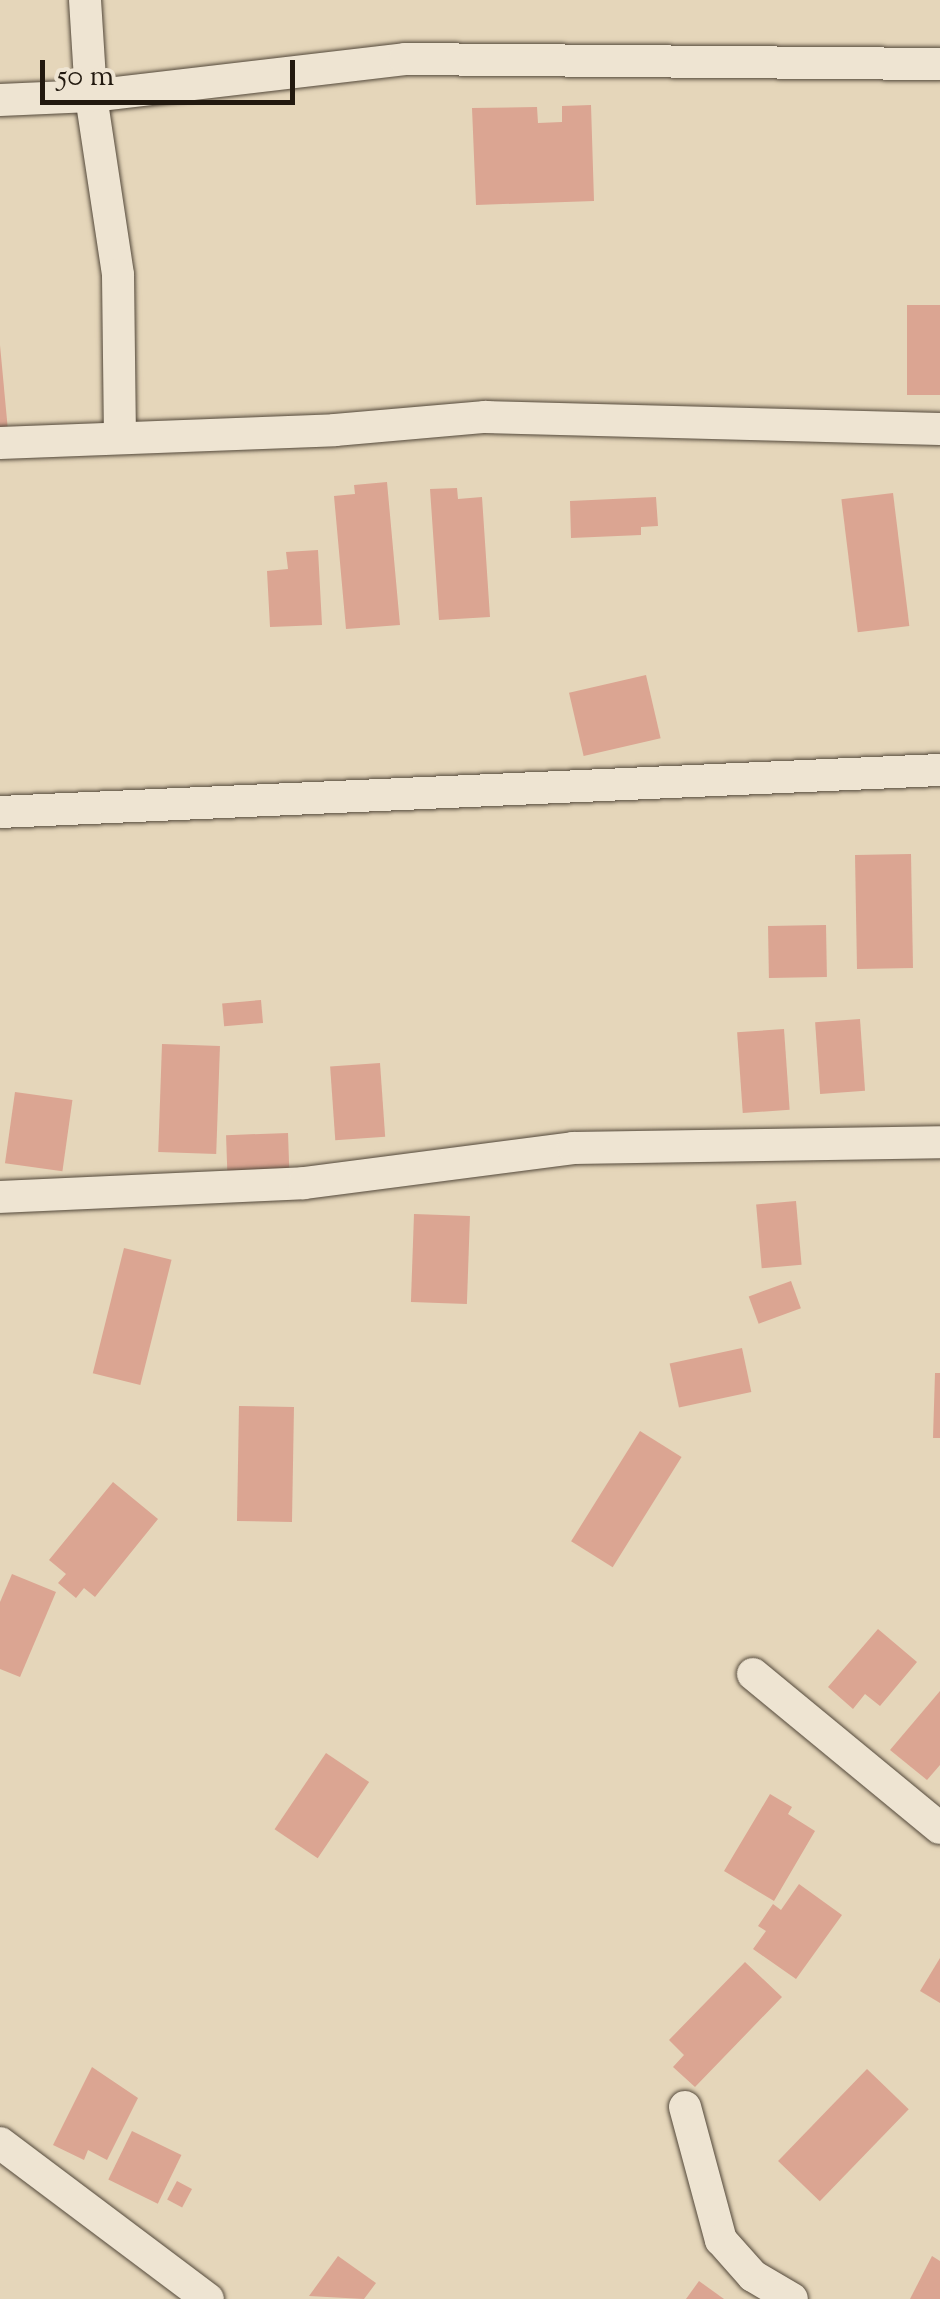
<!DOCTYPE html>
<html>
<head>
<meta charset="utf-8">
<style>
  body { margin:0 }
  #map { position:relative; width:940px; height:2299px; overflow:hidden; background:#e5d6ba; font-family:"Sorts Mill Goudy",serif }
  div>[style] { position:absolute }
  .building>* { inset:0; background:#dba592; transform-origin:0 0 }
  .roads { filter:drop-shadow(0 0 2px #53483a) drop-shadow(0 0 2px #53483a) }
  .minor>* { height:32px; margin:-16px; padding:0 16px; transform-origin:16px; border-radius:16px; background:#eee4d2 }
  span { translate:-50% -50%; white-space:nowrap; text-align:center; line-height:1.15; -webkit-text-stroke:8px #eee4d2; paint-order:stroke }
  .scale { position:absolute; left:40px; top:60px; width:255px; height:45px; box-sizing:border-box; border:5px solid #22190f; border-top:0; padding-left:12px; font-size:30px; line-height:35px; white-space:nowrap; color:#22190f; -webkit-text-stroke:8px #eee4d2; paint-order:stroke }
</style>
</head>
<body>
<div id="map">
  <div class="building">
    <i style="clip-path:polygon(591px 105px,594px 201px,476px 205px,472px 108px,537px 107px,538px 123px,562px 122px,562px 106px)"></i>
    <i style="left:940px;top:305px;width:90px;height:33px;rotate:90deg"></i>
    <i style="clip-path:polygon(0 345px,8px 431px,0 431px)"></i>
    <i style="clip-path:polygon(387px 482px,400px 625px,346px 629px,334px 496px,355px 494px,354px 485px)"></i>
    <i style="clip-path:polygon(457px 488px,458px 499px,482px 497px,490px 617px,439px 620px,430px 489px)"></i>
    <i style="left:893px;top:493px;width:134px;height:52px;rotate:83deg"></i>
    <i style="clip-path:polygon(656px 497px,658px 526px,641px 527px,641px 535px,571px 538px,570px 501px)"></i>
    <i style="clip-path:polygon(318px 550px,322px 625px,270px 627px,267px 571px,288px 569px,286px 552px)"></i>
    <i style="left:646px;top:675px;width:65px;height:79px;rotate:77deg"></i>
    <i style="left:911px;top:854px;width:114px;height:56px;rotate:89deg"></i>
    <i style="left:826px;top:925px;width:52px;height:58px;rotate:89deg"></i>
    <i style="left:261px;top:1000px;width:23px;height:39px;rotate:85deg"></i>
    <i style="left:860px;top:1019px;width:72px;height:45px;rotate:86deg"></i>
    <i style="left:784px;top:1029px;width:81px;height:47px;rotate:86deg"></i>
    <i style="left:162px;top:1044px;width:58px;height:108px;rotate:2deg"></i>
    <i style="left:380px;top:1063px;width:74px;height:50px;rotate:86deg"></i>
    <i style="left:15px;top:1092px;width:58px;height:72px;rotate:8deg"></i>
    <i style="left:288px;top:1133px;width:38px;height:62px;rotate:88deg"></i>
    <i style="left:796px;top:1201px;width:64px;height:40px;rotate:85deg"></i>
    <i style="left:414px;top:1214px;width:56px;height:88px;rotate:2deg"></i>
    <i style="left:124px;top:1248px;width:49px;height:129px;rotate:14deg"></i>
    <i style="left:791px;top:1281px;width:29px;height:45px;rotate:70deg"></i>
    <i style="left:742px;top:1348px;width:45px;height:74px;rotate:78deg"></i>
    <i style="clip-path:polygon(935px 1373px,940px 1373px,940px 1438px,933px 1438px)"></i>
    <i style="left:239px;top:1406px;width:55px;height:115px;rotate:1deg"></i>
    <i style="left:640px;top:1431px;width:49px;height:130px;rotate:32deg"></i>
    <i style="clip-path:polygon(113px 1482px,158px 1519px,95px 1597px,84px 1588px,76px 1598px,58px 1583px,66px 1574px,49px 1560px)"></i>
    <i style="clip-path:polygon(12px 1574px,56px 1592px,20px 1677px,0 1669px,0 1602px)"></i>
    <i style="clip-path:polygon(878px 1629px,917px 1662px,880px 1706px,865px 1694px,853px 1709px,828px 1687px)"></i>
    <i style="clip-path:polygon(940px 1691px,940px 1765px,927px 1780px,890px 1750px)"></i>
    <i style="left:326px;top:1753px;width:52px;height:92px;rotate:34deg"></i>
    <i style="clip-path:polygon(770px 1794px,792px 1807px,788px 1814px,815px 1831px,774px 1901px,724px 1871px)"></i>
    <i style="clip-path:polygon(799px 1884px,842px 1915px,796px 1979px,753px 1949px,766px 1931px,758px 1926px,773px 1904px,781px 1910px)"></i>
    <i style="clip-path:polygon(940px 1958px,940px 2003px,920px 1991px)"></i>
    <i style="clip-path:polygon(745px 1962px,782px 1997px,695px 2087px,673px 2067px,684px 2055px,669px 2040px)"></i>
    <i style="clip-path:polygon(92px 2067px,138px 2098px,107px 2160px,88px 2150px,84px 2160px,53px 2145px)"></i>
    <i style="left:867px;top:2069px;width:58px;height:128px;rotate:44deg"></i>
    <i style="left:132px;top:2131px;width:55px;height:54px;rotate:26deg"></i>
    <i style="left:177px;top:2181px;width:17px;height:21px;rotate:28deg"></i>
    <i style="clip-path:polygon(338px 2256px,376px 2283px,364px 2299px,309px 2296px)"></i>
    <i style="clip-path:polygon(932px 2256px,940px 2261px,940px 2299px,910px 2299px)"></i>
    <i style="clip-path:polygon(699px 2281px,724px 2299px,686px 2299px)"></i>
  </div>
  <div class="roads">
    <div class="minor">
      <i style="left:85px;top:0;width:96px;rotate:86.4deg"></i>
      <i style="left:91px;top:96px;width:181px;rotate:81.4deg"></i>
      <i style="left:118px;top:275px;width:162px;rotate:89.3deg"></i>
      <i style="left:0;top:100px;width:91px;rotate:-2.5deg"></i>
      <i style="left:91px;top:96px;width:316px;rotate:-6.7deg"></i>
      <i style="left:405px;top:59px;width:535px;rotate:0.54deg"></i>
      <i style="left:0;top:443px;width:335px;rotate:-2.2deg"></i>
      <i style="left:335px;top:430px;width:151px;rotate:-5deg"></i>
      <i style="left:485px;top:417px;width:455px;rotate:1.5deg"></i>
      <i style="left:0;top:812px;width:941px;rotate:-2.56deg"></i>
      <i style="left:0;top:1197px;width:304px;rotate:-2.6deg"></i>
      <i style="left:304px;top:1183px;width:271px;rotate:-7.4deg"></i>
      <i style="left:573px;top:1148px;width:367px;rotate:-0.9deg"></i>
      <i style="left:753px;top:1674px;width:242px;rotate:39.5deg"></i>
      <i style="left:685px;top:2107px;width:138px;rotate:74.9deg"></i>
      <i style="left:721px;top:2240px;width:48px;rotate:48.4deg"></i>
      <i style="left:753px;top:2276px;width:45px;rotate:30.5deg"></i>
      <i style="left:0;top:2143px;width:260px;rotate:36.9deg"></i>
    </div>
  </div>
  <div class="scale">50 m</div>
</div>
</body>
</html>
